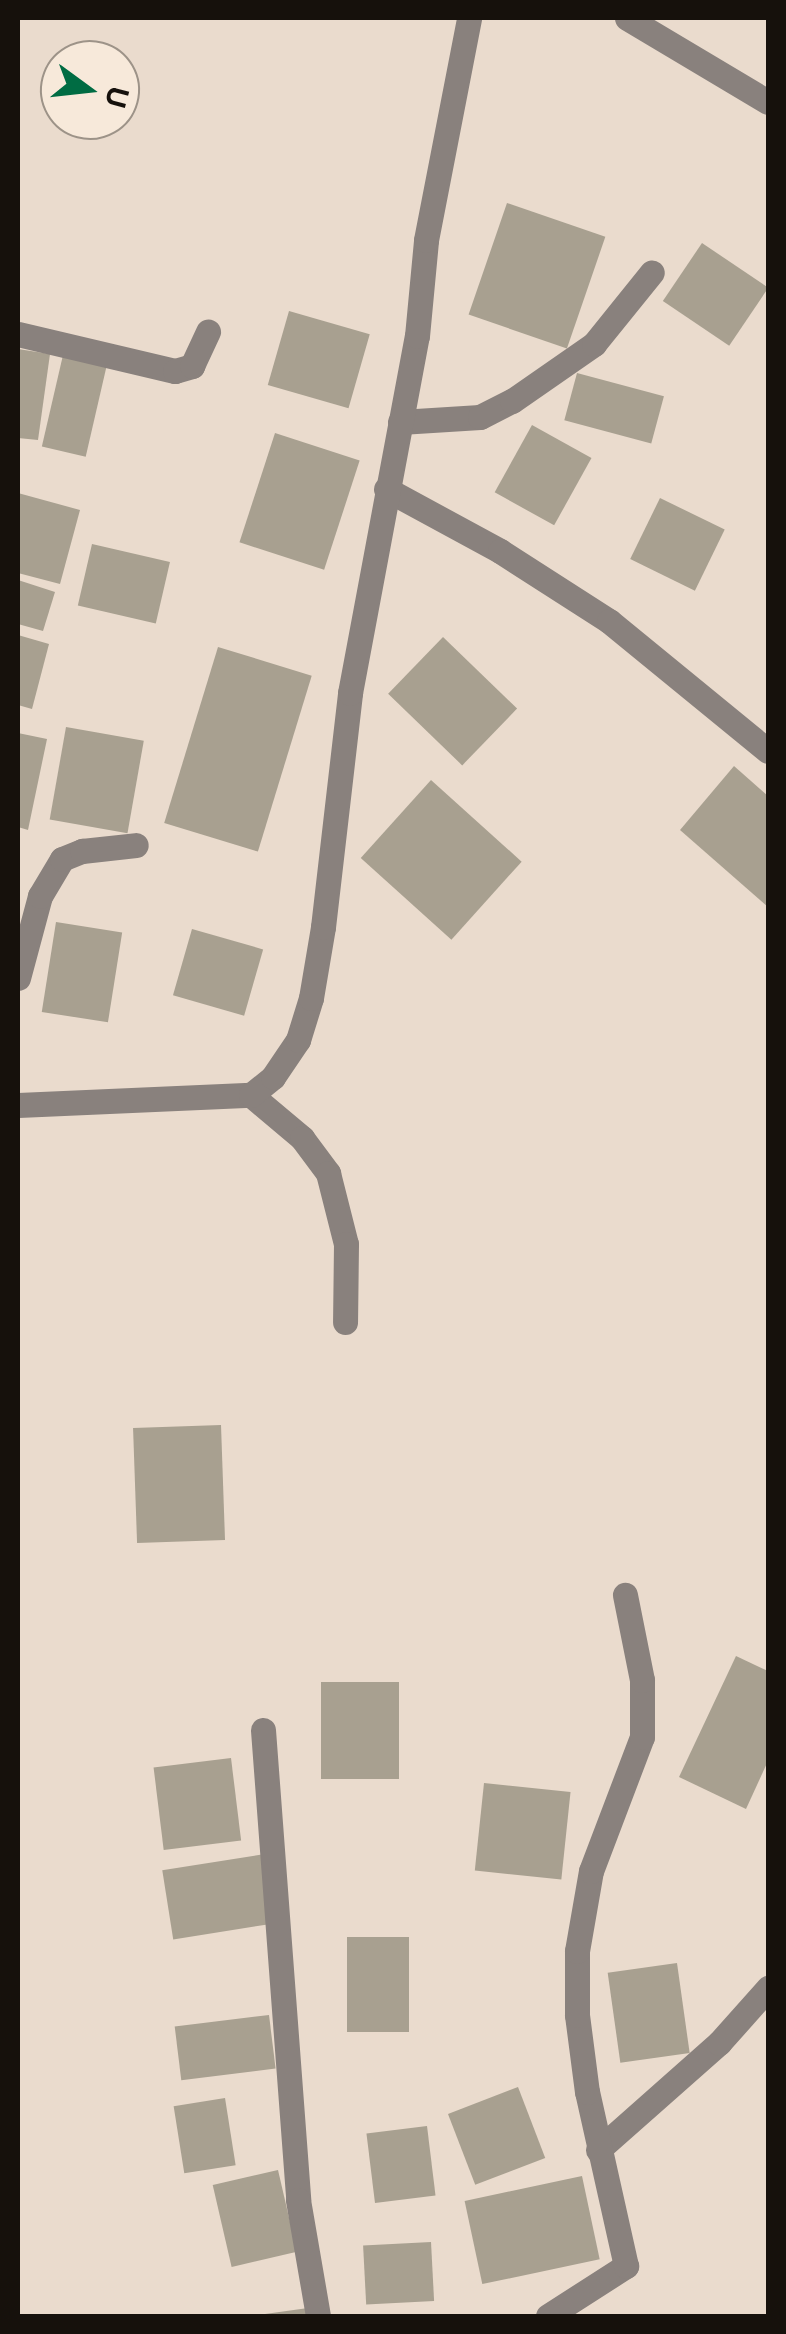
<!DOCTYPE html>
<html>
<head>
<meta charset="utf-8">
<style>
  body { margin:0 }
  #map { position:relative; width:786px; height:2334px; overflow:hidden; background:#eadbcd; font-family:Inter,sans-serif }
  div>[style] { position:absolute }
  .building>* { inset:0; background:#a8a090; transform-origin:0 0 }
  .minor>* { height:25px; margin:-12.5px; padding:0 12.5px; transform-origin:12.5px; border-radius:12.5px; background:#89817d }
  span { translate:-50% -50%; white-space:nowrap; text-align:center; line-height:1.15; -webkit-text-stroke:9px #f7e9da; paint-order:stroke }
  .frame { position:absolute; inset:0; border:20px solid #16110c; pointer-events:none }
  .north { position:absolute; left:40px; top:40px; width:100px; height:100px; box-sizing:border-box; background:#f7e9da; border:2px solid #9d9388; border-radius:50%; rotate:105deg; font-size:28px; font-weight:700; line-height:40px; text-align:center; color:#16110c }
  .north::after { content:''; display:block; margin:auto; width:35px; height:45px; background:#006c43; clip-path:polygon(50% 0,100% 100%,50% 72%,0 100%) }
</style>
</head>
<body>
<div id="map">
  <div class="building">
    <i style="left:507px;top:203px;width:104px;height:118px;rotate:19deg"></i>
    <i style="left:702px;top:243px;width:80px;height:70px;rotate:34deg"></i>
    <i style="left:289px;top:311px;width:84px;height:77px;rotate:16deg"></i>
    <i style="clip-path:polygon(18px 349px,50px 354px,38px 440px,18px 438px)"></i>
    <i style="left:63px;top:355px;width:45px;height:94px;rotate:13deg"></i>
    <i style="left:577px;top:373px;width:90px;height:49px;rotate:15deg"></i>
    <i style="left:532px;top:425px;width:68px;height:77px;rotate:29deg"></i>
    <i style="left:275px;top:433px;width:89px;height:115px;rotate:18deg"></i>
    <i style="clip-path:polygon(18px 493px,80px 510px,60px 584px,18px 573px)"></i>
    <i style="left:660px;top:498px;width:72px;height:68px;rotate:26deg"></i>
    <i style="left:92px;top:544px;width:80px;height:63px;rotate:13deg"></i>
    <i style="clip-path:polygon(18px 580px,55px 592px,43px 631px,18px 624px)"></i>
    <i style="clip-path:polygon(18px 635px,49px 644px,32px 709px,18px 705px)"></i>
    <i style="left:443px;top:637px;width:103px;height:79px;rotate:44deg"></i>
    <i style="left:218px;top:647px;width:98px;height:184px;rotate:17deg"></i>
    <i style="left:66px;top:727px;width:79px;height:94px;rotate:10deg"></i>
    <i style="clip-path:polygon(18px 733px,47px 739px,28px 830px,18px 827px)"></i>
    <i style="clip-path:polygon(734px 766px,768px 796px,768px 907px,680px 830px)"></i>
    <i style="left:431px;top:780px;width:122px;height:105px;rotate:42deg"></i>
    <i style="left:56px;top:922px;width:67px;height:91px;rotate:9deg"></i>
    <i style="left:192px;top:929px;width:74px;height:69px;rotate:16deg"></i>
    <i style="left:221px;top:1425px;width:115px;height:88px;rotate:88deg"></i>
    <i style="clip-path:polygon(736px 1656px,768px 1671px,768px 1761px,746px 1809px,679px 1777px)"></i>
    <i style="left:321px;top:1682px;width:78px;height:97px"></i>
    <i style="left:231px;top:1758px;width:83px;height:78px;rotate:83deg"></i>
    <i style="left:484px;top:1783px;width:87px;height:88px;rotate:6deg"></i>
    <i style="left:265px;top:1854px;width:70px;height:104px;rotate:81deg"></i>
    <i style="left:347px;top:1937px;width:62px;height:95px"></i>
    <i style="left:677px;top:1963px;width:91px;height:70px;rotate:82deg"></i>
    <i style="left:269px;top:2015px;width:54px;height:95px;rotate:83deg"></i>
    <i style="left:518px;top:2087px;width:76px;height:75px;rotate:69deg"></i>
    <i style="left:225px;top:2098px;width:68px;height:52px;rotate:81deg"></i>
    <i style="left:427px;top:2126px;width:70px;height:61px;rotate:83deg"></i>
    <i style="left:278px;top:2170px;width:84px;height:67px;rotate:77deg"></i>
    <i style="left:582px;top:2176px;width:85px;height:120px;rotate:78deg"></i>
    <i style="left:431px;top:2242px;width:59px;height:68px;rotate:87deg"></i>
    <i style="clip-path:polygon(308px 2308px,309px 2316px,265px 2316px,265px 2314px)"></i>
  </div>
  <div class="minor">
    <i style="left:627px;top:18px;width:164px;rotate:30.8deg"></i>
    <i style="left:18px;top:334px;width:161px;rotate:13.3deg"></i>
    <i style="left:175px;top:371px;width:18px;rotate:-16deg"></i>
    <i style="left:192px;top:366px;width:38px;rotate:-65deg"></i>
    <i style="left:400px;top:422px;width:80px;rotate:-3.6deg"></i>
    <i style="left:480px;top:417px;width:36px;rotate:-27deg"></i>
    <i style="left:512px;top:401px;width:100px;rotate:-34.8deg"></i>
    <i style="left:594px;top:344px;width:92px;rotate:-51.1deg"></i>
    <i style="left:386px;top:489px;width:130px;rotate:28.5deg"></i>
    <i style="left:500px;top:551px;width:130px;rotate:32.7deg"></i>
    <i style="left:609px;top:621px;width:205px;rotate:39.3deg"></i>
    <i style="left:18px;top:978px;width:85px;rotate:-75deg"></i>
    <i style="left:40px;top:896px;width:43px;rotate:-59.3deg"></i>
    <i style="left:62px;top:859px;width:22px;rotate:-22deg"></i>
    <i style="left:82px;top:851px;width:54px;rotate:-6.3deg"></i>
    <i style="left:251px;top:1095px;width:67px;rotate:40.1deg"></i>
    <i style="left:302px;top:1138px;width:44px;rotate:53.4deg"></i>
    <i style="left:328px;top:1173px;width:73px;rotate:75.8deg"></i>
    <i style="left:346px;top:1244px;width:78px;rotate:90.7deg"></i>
    <i style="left:18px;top:1105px;width:233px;rotate:-2.5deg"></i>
    <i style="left:251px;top:1095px;width:28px;rotate:-39deg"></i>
    <i style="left:273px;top:1077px;width:45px;rotate:-56deg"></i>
    <i style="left:298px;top:1040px;width:44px;rotate:-72.8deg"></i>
    <i style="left:311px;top:998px;width:72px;rotate:-80.4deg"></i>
    <i style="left:323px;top:927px;width:236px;rotate:-83.4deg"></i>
    <i style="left:350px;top:693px;width:363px;rotate:-79.4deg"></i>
    <i style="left:417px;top:336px;width:96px;rotate:-84.6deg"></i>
    <i style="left:426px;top:240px;width:226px;rotate:-79deg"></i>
    <i style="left:263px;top:1730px;width:471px;rotate:85.7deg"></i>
    <i style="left:298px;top:2200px;width:118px;rotate:80.2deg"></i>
    <i style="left:598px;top:2150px;width:162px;rotate:-41.5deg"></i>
    <i style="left:719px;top:2043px;width:74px;rotate:-48.3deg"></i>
    <i style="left:548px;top:2316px;width:93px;rotate:-32.7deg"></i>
    <i style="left:626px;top:2266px;width:178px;rotate:-102.6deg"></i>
    <i style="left:587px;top:2092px;width:78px;rotate:-97.4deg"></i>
    <i style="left:577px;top:2015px;width:64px;rotate:-90deg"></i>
    <i style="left:577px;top:1951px;width:81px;rotate:-80.1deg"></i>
    <i style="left:591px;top:1871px;width:143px;rotate:-69.2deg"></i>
    <i style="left:642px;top:1737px;width:57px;rotate:-90deg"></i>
    <i style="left:642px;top:1680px;width:87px;rotate:-101.3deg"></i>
  </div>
  <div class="frame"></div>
  <div class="north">U</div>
</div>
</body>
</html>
